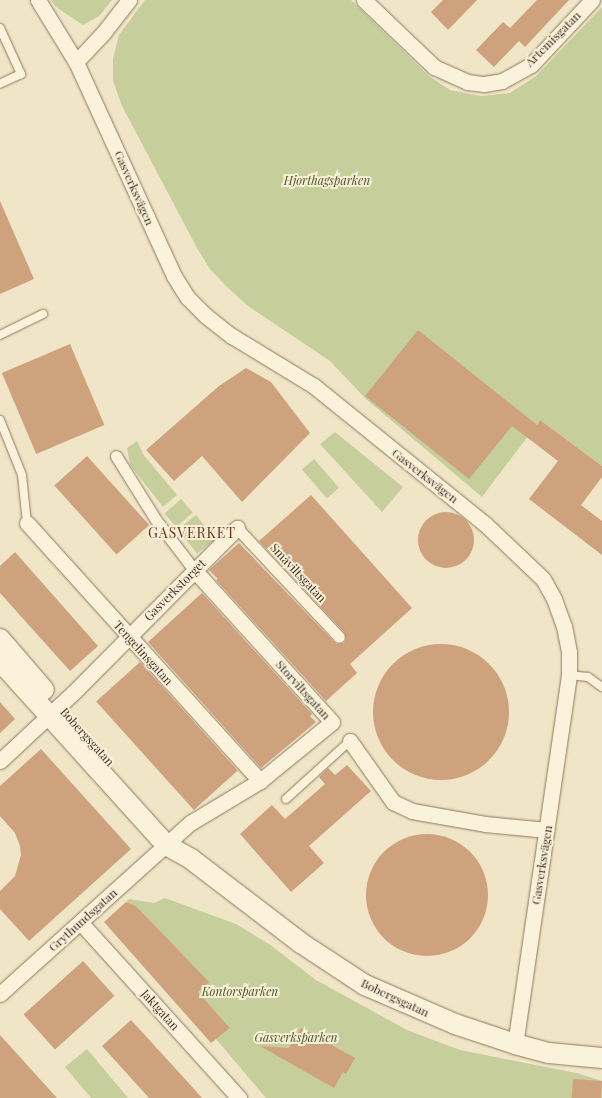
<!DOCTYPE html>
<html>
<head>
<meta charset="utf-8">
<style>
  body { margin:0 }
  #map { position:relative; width:602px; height:1098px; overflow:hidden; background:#f0e5c7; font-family:"Playfair Display",serif }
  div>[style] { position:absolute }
  .green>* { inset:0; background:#c6ce9b; transform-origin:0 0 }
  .building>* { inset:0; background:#cea27d; transform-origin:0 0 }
  .round { border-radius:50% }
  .roads { filter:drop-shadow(0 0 1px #8c785c) drop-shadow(0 0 1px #8c785c) }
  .service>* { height:8px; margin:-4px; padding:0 4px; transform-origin:4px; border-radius:4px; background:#faf2db }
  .pedestrian>* { height:11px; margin:-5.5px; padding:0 5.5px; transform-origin:5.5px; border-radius:5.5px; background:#faf2db }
  .minor>* { height:15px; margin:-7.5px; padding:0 7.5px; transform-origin:7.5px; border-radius:7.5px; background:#faf2db }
  .tertiary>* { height:20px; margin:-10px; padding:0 10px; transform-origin:10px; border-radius:10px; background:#faf2db }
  span { translate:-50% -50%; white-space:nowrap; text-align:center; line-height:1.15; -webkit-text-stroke:4px #f7efd7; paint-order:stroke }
  .street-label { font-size:12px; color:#3c2f20 }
  .park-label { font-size:12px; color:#4a5926; font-style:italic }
  .neighbourhood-label { font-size:14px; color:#6a311e; letter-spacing:1px }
</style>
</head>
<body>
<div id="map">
  <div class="green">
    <i style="clip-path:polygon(51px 0,112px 0,99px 16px,83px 25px,56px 7px)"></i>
    <i style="clip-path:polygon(145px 0,351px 0,429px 76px,450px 90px,481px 96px,510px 93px,536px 76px,602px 7px,602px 466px,540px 420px,482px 497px,366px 399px,330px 361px,248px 306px,226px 286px,210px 269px,197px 248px,122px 106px,113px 81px,113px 59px,119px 35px)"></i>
    <i style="clip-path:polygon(335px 432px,403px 487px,382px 512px,320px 444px)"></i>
    <i style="clip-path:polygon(137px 441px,143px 454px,177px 495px,163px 507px,130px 465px,127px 448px)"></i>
    <i style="left:314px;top:459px;width:38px;height:16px;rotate:49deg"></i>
    <i style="left:181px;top:499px;width:18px;height:22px;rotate:49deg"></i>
    <i style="left:196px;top:515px;width:31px;height:23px;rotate:52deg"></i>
    <i style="clip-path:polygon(165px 898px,236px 924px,269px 944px,316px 980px,407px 1030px,460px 1050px,576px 1073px,602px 1081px,602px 1098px,266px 1098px,216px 1039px,230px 1028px,198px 992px,208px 982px,136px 906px,126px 902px,129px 899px,154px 903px)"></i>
    <i style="clip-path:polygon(87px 1049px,128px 1098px,91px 1098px,65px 1067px)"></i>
  </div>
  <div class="building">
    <i style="clip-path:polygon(443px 0,477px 0,448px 30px,431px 12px)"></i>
    <i style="clip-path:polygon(537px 0,569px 0,525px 47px,519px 41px,494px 67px,476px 50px,503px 22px,510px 28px)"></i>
    <i style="clip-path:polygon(0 201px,34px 279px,0 294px)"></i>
    <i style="clip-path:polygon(418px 330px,537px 425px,540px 420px,602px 466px,602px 477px,581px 505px,602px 521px,602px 555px,529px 499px,558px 461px,512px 426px,469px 479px,365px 396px)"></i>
    <i style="left:70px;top:344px;width:88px;height:74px;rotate:67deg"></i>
    <i style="clip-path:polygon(246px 368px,271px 382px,310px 433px,242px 502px,202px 456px,174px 481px,146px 450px,219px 386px)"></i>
    <i style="left:87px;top:456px;width:93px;height:44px;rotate:48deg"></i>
    <i style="clip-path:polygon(311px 495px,412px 608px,350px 664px,357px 673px,326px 701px,216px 580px,218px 579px,209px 570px,239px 543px,334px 642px,337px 644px,344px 643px,346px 639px,344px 632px,259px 541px)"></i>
    <i class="round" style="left:418px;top:512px;width:56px;height:56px"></i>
    <i style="clip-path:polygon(15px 552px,98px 646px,70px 671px,0 593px,0 566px)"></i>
    <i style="clip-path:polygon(202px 593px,312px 714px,310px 716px,316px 722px,261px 768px,148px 642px)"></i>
    <i class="round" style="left:373px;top:644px;width:136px;height:136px"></i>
    <i style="left:140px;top:662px;width:146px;height:59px;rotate:48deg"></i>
    <i style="clip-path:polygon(0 702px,15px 719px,0 733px)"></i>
    <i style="clip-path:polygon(41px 749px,131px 849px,29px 941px,0 909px,0 891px,15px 876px,21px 855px,20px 846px,15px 833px,0 816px,0 786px)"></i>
    <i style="clip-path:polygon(347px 765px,371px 791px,309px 846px,324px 863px,291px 892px,240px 834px,272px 805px,285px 819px,325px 784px,319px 777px,328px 768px,335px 775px)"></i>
    <i class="round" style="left:366px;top:834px;width:122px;height:122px"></i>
    <i style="clip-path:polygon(126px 902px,136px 906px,209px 982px,198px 992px,230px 1028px,211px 1043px,104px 922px)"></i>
    <i style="left:83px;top:961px;width:47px;height:80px;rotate:48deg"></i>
    <i style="clip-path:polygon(131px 1020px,185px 1079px,202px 1098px,149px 1098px,102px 1046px)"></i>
    <i style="clip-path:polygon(301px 1028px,355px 1058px,346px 1074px,343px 1072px,334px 1088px,260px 1046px,289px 1048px)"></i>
    <i style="clip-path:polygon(0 1035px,57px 1098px,0 1098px)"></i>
    <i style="left:573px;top:1079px;width:29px;height:19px;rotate:4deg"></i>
  </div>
  <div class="roads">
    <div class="service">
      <i style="left:0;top:28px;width:51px;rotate:65.5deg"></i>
      <i style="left:21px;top:74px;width:23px;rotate:155deg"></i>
      <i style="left:0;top:335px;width:48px;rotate:-26deg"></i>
      <i style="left:0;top:420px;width:59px;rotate:68.2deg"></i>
      <i style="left:22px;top:475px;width:48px;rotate:84.1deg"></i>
      <i style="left:569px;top:675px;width:19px;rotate:6deg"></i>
      <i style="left:588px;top:677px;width:17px;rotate:36deg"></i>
      <i style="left:286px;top:799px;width:86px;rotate:-42.2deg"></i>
    </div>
    <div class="pedestrian">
      <i style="left:116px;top:456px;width:75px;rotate:58deg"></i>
      <i style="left:156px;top:520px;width:64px;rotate:52.6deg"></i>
      <i style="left:237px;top:528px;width:149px;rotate:46.9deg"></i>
    </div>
    <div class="minor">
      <i style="left:38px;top:0;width:73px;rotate:58.5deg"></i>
      <i style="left:76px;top:62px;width:235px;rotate:65.4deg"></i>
      <i style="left:174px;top:276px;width:25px;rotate:58deg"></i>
      <i style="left:187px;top:297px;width:27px;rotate:45deg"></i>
      <i style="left:206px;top:316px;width:33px;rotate:38deg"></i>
      <i style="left:232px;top:336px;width:96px;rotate:31.4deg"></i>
      <i style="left:314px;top:386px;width:218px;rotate:38.9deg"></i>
      <i style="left:484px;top:523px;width:81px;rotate:43.5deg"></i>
      <i style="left:543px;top:579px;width:23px;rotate:61deg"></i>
      <i style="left:554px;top:599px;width:29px;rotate:70deg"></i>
      <i style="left:564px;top:626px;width:26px;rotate:79deg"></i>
      <i style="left:569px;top:652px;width:23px;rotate:90deg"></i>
      <i style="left:569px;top:675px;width:373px;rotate:98.3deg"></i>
      <i style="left:364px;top:0;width:97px;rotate:43.7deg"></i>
      <i style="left:434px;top:67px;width:36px;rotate:24deg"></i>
      <i style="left:467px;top:82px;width:17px;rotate:7deg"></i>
      <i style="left:484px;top:84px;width:18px;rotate:-9deg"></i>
      <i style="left:502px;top:81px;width:33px;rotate:-29deg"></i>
      <i style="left:531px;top:65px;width:89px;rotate:-46.8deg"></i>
      <i style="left:76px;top:62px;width:41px;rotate:-47deg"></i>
      <i style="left:104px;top:32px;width:41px;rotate:-52deg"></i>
      <i style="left:27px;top:523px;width:348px;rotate:47.9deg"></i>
      <i style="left:350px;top:741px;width:75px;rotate:54.8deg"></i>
      <i style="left:393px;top:802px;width:21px;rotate:25deg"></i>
      <i style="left:412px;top:811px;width:74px;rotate:10.1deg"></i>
      <i style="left:485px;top:824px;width:62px;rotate:5.5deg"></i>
      <i style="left:0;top:761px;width:100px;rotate:-43deg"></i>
      <i style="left:73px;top:693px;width:233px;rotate:-45.2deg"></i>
      <i style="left:81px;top:923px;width:236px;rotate:47.9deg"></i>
      <i style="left:0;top:994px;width:256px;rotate:-42deg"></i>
      <i style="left:190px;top:823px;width:82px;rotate:-31deg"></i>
      <i style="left:260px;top:781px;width:93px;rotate:-39.3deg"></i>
      <i style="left:332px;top:722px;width:204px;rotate:-132.2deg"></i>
    </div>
    <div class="tertiary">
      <i style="left:0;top:639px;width:67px;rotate:49.2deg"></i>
      <i style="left:0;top:661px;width:248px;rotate:47.9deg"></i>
      <i style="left:166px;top:845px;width:29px;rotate:29deg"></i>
      <i style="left:191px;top:859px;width:138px;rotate:37.4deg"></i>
      <i style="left:301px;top:943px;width:77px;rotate:33.3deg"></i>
      <i style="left:365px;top:985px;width:98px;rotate:23.4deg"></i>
      <i style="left:455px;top:1024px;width:63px;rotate:18.4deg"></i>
      <i style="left:515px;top:1044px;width:35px;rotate:15deg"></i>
      <i style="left:549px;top:1053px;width:53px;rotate:5.4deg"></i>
    </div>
  </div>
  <div class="street-label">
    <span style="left:553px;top:39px;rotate:-45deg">Artemisgatan</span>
    <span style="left:134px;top:188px;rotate:66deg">Gasverksvägen</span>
    <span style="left:425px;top:476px;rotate:38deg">Gasverksvägen</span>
    <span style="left:298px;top:573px;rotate:47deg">Småviltsgatan</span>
    <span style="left:175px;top:590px;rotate:-45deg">Gasverkstorget</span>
    <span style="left:143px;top:653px;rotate:48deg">Tengelinsgatan</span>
    <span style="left:303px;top:690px;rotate:48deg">Storviltsgatan</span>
    <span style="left:87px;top:737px;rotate:48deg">Bobergsgatan</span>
    <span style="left:542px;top:865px;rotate:-81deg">Gasverksvägen</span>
    <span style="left:83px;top:920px;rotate:-42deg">Grythundsgatan</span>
    <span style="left:395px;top:998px;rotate:25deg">Bobergsgatan</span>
    <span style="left:160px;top:1010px;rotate:48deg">Jaktgatan</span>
  </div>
  <div class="park-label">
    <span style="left:327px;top:181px">Hjorthagsparken</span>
    <span style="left:240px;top:992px">Kontorsparken</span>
    <span style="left:296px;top:1038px">Gasverksparken</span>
  </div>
  <div class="neighbourhood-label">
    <span style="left:192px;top:533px">GASVERKET</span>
  </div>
</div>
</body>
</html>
